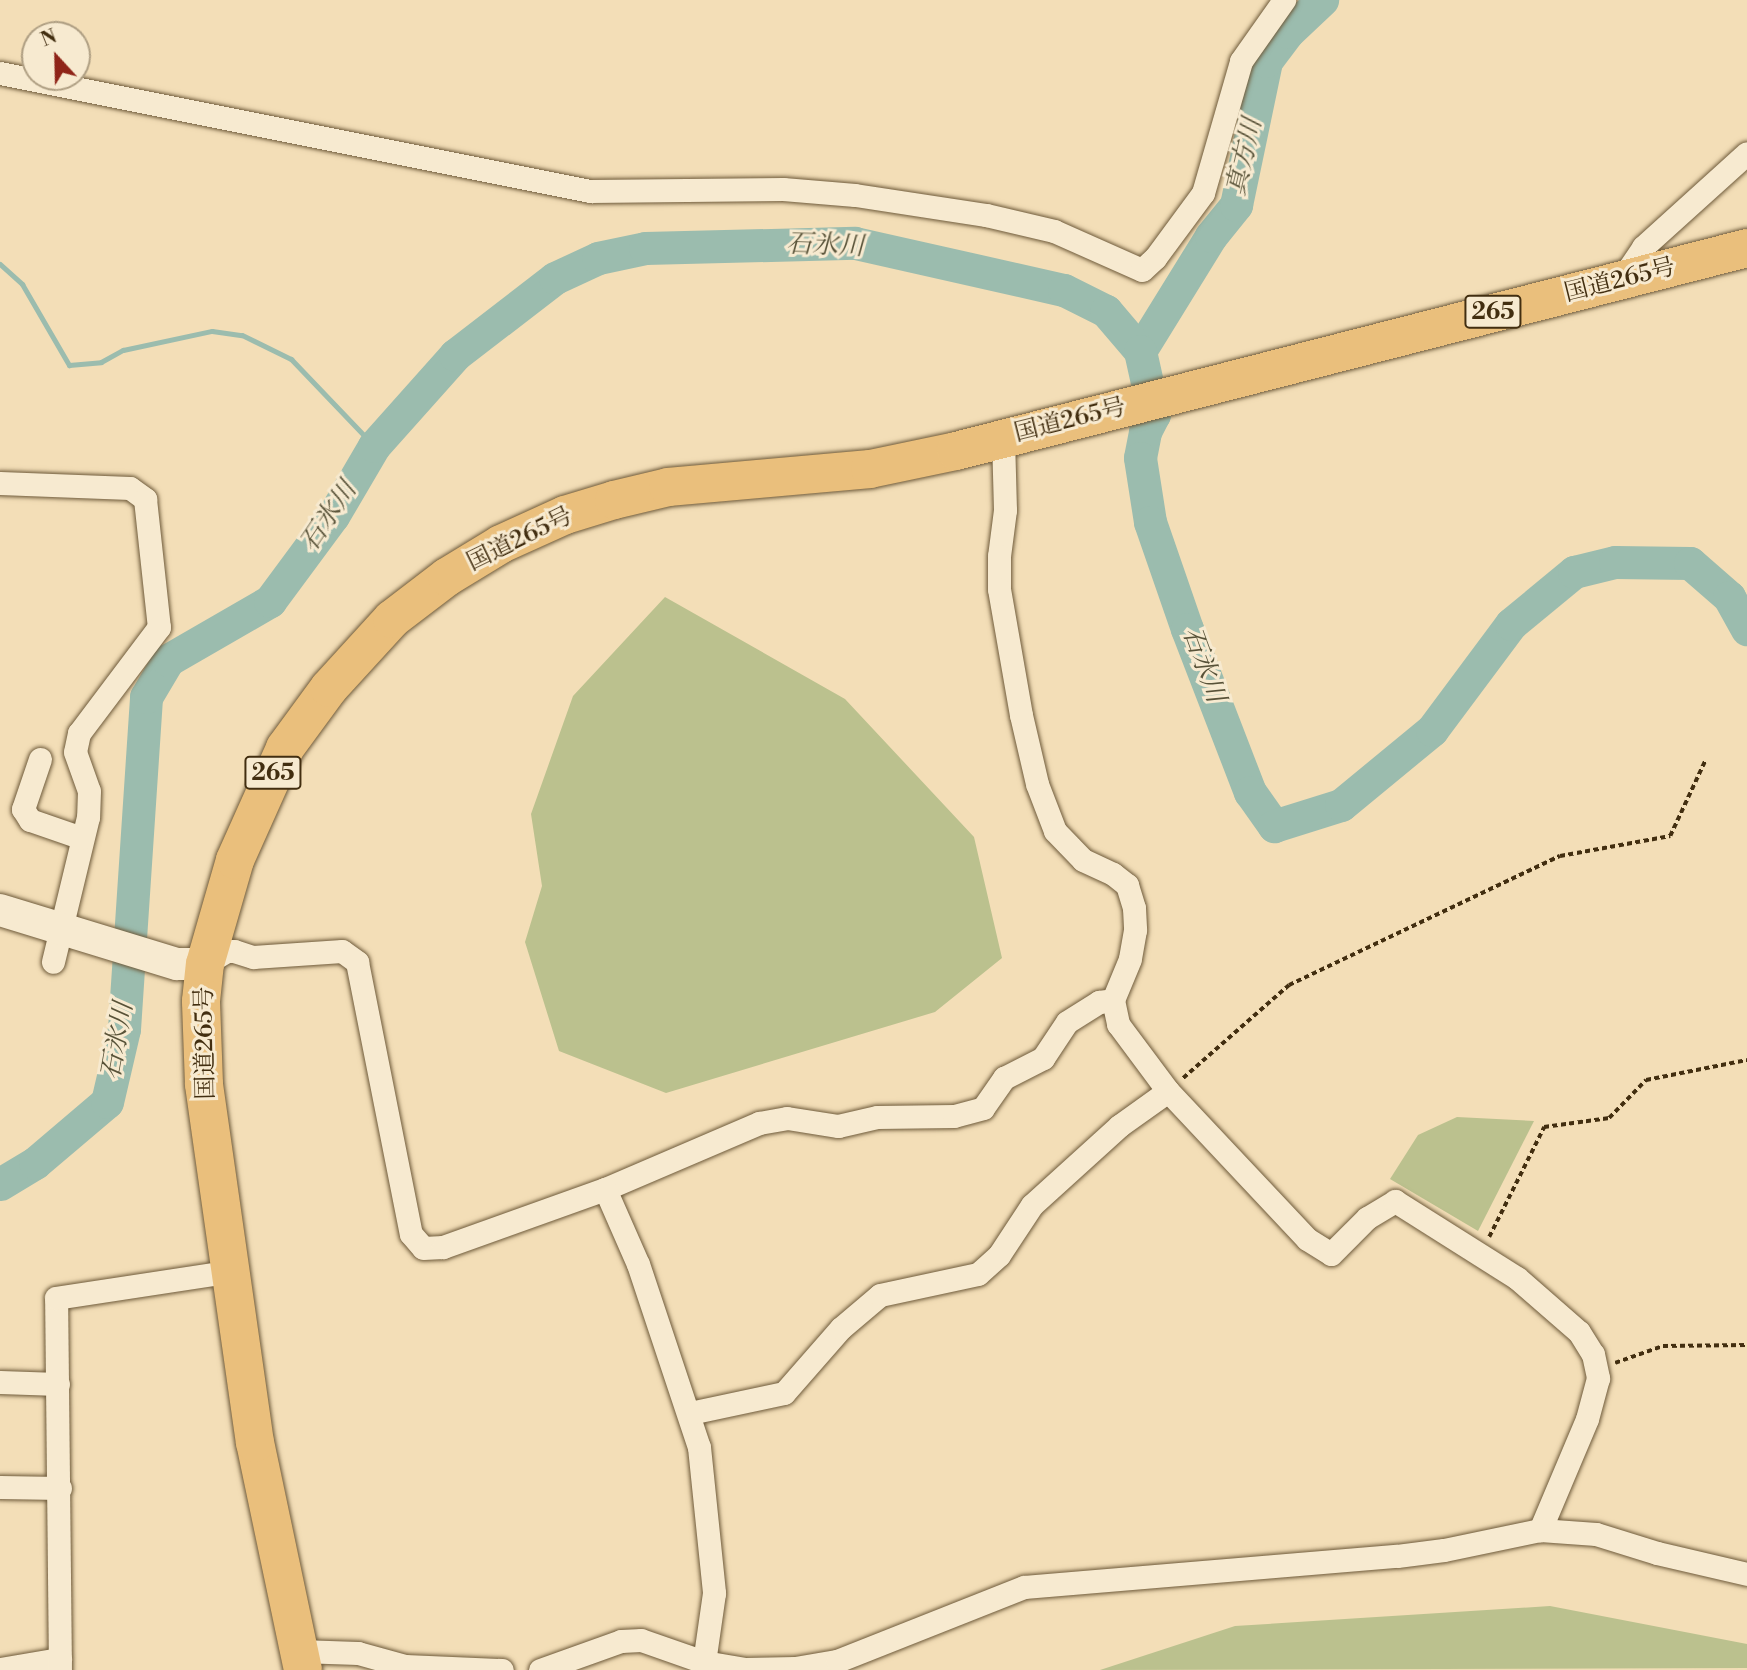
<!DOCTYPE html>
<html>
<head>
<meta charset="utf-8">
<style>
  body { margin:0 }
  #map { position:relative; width:1747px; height:1670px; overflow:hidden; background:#f3deb7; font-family:"Libre Bodoni","Noto Serif JP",serif }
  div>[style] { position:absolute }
  .green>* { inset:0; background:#bbc18e }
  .stream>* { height:5px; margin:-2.5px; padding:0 2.5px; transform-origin:2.5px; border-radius:2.5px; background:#9bbcae }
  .river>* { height:33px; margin:-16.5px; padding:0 16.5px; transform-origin:16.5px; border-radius:16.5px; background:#9bbcae }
  .path>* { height:3.5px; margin-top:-1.75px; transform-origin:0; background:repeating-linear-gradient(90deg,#422e10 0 5px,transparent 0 8.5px) }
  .roads { filter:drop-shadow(0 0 2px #6e5a3a) drop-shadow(0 0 2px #6e5a3a) }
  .street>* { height:23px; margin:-11.5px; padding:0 11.5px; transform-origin:11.5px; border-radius:11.5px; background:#f7ead0 }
  .secondary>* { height:32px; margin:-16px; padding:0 16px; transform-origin:16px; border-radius:16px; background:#f7ead0 }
  .highway>* { height:38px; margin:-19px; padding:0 19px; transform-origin:19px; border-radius:19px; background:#eabf7c }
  span { translate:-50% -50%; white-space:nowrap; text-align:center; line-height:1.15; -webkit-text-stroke:6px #f7ead0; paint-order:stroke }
  .shield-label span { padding:2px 5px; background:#f7ead0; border:2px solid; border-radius:5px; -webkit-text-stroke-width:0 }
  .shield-label { font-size:23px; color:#422e10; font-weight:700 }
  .street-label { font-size:24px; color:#422e10 }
  .water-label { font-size:26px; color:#585238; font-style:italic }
  .north { position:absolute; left:21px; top:21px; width:70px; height:70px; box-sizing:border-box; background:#f7ead0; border:2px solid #af9f83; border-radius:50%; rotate:338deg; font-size:19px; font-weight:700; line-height:28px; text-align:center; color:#422e10 }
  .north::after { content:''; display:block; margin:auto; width:24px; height:32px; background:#8f2418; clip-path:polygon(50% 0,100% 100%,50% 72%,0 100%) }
</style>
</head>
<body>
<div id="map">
  <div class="green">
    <i style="clip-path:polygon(665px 597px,845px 699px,974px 837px,1002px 958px,935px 1012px,666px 1093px,559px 1051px,525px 942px,542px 886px,531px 814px,573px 696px)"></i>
    <i style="clip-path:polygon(1457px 1117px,1534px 1121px,1478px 1231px,1390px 1179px,1418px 1135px)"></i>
    <i style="clip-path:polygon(1550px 1606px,1747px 1644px,1747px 1668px,1100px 1670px,1235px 1626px)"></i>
  </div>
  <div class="stream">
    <i style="left:0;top:264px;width:30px;rotate:42deg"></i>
    <i style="left:22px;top:284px;width:94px;rotate:59.9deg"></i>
    <i style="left:69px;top:365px;width:32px;rotate:-5deg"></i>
    <i style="left:101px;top:362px;width:25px;rotate:-29deg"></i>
    <i style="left:123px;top:350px;width:91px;rotate:-12.1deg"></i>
    <i style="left:212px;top:331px;width:30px;rotate:8deg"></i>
    <i style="left:242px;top:335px;width:55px;rotate:26.1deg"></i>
    <i style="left:291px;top:359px;width:120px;rotate:46.3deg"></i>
  </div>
  <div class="river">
    <i style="left:1140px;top:351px;width:135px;rotate:-58.3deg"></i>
    <i style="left:1211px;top:236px;width:40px;rotate:-51deg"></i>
    <i style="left:1236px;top:205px;width:147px;rotate:-78.2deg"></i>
    <i style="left:1266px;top:61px;width:36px;rotate:-53deg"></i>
    <i style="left:1288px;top:32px;width:47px;rotate:-43.3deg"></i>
    <i style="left:0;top:1184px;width:41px;rotate:-31deg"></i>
    <i style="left:35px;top:1163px;width:94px;rotate:-40.3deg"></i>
    <i style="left:107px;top:1102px;width:75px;rotate:-76.9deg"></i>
    <i style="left:124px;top:1029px;width:333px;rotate:-86.2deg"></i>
    <i style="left:146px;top:697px;width:43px;rotate:-59.3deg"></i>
    <i style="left:168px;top:660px;width:118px;rotate:-30deg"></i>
    <i style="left:270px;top:601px;width:106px;rotate:-53.5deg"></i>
    <i style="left:333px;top:516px;width:81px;rotate:-59.6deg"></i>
    <i style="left:374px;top:446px;width:122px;rotate:-48.3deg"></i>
    <i style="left:455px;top:355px;width:126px;rotate:-37.6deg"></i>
    <i style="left:555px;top:278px;width:47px;rotate:-24.9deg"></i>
    <i style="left:598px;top:258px;width:48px;rotate:-12deg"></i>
    <i style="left:645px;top:248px;width:210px;rotate:-1.4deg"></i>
    <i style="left:855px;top:243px;width:214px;rotate:12.7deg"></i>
    <i style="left:1064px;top:290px;width:47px;rotate:26.6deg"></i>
    <i style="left:1106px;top:311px;width:52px;rotate:49.6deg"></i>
    <i style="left:1140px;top:351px;width:65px;rotate:77.5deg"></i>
    <i style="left:1154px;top:414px;width:20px;rotate:117deg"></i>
    <i style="left:1145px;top:432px;width:26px;rotate:101deg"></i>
    <i style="left:1140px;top:458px;width:65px;rotate:81.1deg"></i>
    <i style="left:1150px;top:522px;width:113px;rotate:70.9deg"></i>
    <i style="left:1187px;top:629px;width:175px;rotate:68.9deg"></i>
    <i style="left:1250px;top:792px;width:42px;rotate:54.8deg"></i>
    <i style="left:1274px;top:826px;width:70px;rotate:-17.4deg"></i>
    <i style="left:1341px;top:805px;width:118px;rotate:-39.5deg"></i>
    <i style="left:1432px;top:730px;width:132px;rotate:-53.3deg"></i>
    <i style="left:1511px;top:624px;width:82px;rotate:-39.5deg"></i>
    <i style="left:1574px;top:572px;width:42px;rotate:-13.7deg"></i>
    <i style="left:1615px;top:562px;width:75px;rotate:0.8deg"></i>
    <i style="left:1690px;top:563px;width:52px;rotate:41.1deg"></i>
    <i style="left:1729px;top:597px;width:37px;rotate:61deg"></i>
  </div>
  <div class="path">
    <i style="left:1183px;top:1078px;width:141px;rotate:-41.3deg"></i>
    <i style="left:1289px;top:985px;width:300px;rotate:-25.5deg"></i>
    <i style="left:1560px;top:856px;width:112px;rotate:-10.3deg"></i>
    <i style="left:1670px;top:836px;width:83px;rotate:-65deg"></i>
    <i style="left:1489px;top:1237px;width:123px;rotate:-63.4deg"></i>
    <i style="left:1544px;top:1127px;width:66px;rotate:-7.9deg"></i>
    <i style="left:1609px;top:1118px;width:53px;rotate:-45.8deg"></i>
    <i style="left:1646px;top:1080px;width:103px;rotate:-11.2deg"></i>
    <i style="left:1615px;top:1363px;width:51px;rotate:-19.5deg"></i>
    <i style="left:1663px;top:1346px;width:84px;rotate:-0.7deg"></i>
  </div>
  <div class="roads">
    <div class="street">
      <i style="left:0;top:73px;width:602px;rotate:11.31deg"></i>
      <i style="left:590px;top:191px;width:193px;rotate:-0.6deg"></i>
      <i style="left:783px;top:189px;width:72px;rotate:4.8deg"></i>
      <i style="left:855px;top:195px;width:133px;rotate:8.7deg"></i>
      <i style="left:986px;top:215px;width:70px;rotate:13.2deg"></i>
      <i style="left:1054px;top:231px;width:96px;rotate:23.9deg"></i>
      <i style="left:1142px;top:270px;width:18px;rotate:-43deg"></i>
      <i style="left:1155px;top:258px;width:81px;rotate:-53.6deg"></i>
      <i style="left:1203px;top:193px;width:137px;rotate:-73.9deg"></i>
      <i style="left:1241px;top:61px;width:75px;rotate:-54.8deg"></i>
      <i style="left:1621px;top:280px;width:40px;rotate:-56deg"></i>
      <i style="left:1643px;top:247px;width:140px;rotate:-42.1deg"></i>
      <i style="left:1003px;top:438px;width:72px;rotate:88.4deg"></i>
      <i style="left:1005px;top:510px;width:46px;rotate:97.4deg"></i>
      <i style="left:999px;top:556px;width:33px;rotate:90deg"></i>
      <i style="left:999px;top:589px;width:128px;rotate:80.1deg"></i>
      <i style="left:1021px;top:715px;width:71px;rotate:76.9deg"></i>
      <i style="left:1037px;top:784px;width:50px;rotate:69deg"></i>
      <i style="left:1055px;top:831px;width:40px;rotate:46deg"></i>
      <i style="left:1083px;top:860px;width:33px;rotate:25deg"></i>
      <i style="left:1113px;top:874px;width:18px;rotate:38deg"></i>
      <i style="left:1127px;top:885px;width:24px;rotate:73deg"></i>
      <i style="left:1134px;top:908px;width:22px;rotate:87deg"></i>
      <i style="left:1135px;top:930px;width:29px;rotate:100deg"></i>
      <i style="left:1130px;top:959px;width:44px;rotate:112.5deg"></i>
      <i style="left:1113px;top:1000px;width:25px;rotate:78deg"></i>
      <i style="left:1118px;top:1024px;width:84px;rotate:53.3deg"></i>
      <i style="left:1168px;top:1091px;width:203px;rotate:46.8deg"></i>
      <i style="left:1307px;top:1239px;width:28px;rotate:32deg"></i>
      <i style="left:1331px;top:1254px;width:51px;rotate:-45deg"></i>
      <i style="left:1367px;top:1218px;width:33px;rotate:-31deg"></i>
      <i style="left:1395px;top:1201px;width:144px;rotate:32.3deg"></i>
      <i style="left:1517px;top:1278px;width:82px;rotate:41.1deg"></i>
      <i style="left:1579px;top:1332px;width:26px;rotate:58deg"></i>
      <i style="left:1593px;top:1354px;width:25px;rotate:78deg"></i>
      <i style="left:1598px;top:1378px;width:42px;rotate:105deg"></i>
      <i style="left:1587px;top:1419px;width:121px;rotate:112.9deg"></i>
      <i style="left:0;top:483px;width:130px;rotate:2.2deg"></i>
      <i style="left:130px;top:488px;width:19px;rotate:36deg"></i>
      <i style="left:145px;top:499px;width:129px;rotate:83.8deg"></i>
      <i style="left:159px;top:627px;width:133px;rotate:127deg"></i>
      <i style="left:79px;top:733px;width:19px;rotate:102deg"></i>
      <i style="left:75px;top:752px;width:41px;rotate:70.3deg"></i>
      <i style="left:89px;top:791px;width:26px;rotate:92deg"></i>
      <i style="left:88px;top:817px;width:149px;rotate:103.6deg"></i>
      <i style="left:40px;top:759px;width:53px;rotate:108.8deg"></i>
      <i style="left:23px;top:809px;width:13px;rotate:58deg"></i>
      <i style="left:30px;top:820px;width:55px;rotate:19.1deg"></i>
      <i style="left:205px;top:964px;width:26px;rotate:-31deg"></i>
      <i style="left:227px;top:951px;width:7px"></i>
      <i style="left:234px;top:951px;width:20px;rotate:18deg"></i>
      <i style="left:253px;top:957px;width:89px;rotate:-3.9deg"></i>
      <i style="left:342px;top:951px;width:19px;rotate:36deg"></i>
      <i style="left:357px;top:962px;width:277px;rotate:78.8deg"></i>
      <i style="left:411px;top:1234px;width:18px;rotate:49deg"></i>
      <i style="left:423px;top:1248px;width:20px;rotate:-3deg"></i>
      <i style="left:443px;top:1247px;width:172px;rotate:-19.7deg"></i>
      <i style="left:605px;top:1189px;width:168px;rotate:-23.2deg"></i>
      <i style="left:759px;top:1123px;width:28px;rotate:-10deg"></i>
      <i style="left:787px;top:1118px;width:52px;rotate:8.9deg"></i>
      <i style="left:838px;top:1126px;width:40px;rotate:-13deg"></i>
      <i style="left:877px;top:1117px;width:77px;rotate:-0.7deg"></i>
      <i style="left:954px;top:1116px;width:30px;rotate:-15deg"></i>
      <i style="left:983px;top:1108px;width:37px;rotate:-55deg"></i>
      <i style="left:1004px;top:1078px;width:44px;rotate:-27.1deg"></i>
      <i style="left:1043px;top:1058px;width:43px;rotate:-56.3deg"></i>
      <i style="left:1067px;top:1022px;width:38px;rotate:-32deg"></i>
      <i style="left:1099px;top:1002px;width:14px;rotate:-8deg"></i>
      <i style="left:605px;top:1189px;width:82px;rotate:66.3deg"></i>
      <i style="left:638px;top:1264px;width:193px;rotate:71.6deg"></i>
      <i style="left:699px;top:1447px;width:147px;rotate:84.1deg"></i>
      <i style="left:714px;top:1593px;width:70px;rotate:98.2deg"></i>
      <i style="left:0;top:1382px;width:58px;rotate:2deg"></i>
      <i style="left:690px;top:1413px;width:96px;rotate:-12deg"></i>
      <i style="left:784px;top:1393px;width:86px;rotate:-48.8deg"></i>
      <i style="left:841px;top:1328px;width:51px;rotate:-40.2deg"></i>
      <i style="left:880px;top:1295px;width:100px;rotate:-12.1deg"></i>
      <i style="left:978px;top:1274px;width:28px;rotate:-42deg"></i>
      <i style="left:999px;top:1255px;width:60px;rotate:-56.6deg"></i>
      <i style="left:1032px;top:1205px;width:118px;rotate:-42.2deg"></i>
      <i style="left:1119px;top:1126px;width:60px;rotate:-35.5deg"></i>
      <i style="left:0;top:1487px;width:60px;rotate:1deg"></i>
      <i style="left:299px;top:1651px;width:59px;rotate:1.9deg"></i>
      <i style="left:358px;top:1653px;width:49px;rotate:15.5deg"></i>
      <i style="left:405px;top:1666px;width:97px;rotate:2.4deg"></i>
      <i style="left:0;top:1669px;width:61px;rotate:-9.5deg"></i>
      <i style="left:60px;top:1670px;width:372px;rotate:-90.6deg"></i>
      <i style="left:56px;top:1298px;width:178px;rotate:-8.7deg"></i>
      <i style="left:540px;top:1670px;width:86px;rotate:-19.7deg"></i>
      <i style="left:621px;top:1641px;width:20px;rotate:-3deg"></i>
      <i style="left:641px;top:1640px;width:67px;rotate:19.2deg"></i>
      <i style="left:704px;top:1662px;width:42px;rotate:9.7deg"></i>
      <i style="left:745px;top:1669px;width:50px;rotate:-1.1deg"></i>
      <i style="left:795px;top:1668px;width:43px;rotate:-9.5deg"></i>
      <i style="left:837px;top:1661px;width:201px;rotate:-21.6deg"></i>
      <i style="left:1024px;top:1587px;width:374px;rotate:-4.8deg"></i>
      <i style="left:1397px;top:1556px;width:47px;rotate:-7.3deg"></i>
      <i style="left:1444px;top:1550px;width:98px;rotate:-11.8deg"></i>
      <i style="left:1540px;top:1530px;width:56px;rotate:4.1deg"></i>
      <i style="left:1596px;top:1534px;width:64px;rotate:17.3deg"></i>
      <i style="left:1657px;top:1553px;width:92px;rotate:13.1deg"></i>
    </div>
    <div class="secondary">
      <i style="left:0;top:910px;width:185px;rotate:17deg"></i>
      <i style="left:177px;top:964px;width:28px"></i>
    </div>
    <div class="highway">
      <i style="left:303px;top:1670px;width:232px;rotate:-101.9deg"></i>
      <i style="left:255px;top:1443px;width:363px;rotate:-98.1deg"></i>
      <i style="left:204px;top:1084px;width:83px;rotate:-92.1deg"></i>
      <i style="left:201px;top:1001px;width:37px;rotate:-84deg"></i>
      <i style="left:205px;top:964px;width:108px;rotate:-73.9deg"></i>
      <i style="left:235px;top:860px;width:123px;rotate:-65.9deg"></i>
      <i style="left:285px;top:748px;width:74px;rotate:-53.7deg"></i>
      <i style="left:329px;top:688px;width:93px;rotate:-47.6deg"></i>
      <i style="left:392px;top:619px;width:69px;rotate:-37.4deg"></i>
      <i style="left:447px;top:577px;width:63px;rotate:-31.4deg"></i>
      <i style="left:501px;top:544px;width:70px;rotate:-24.4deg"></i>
      <i style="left:565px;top:515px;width:51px;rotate:-17deg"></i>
      <i style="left:614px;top:500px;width:56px;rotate:-13.5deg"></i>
      <i style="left:668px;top:487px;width:203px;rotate:-5.1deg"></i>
      <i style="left:870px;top:469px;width:88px;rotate:-11.8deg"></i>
      <i style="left:956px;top:451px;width:817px;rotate:-14.39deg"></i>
    </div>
  </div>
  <div class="shield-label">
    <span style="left:1493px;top:312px">265</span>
    <span style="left:273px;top:773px">265</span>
  </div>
  <div class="street-label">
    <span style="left:1620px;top:281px;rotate:-14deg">国道265号</span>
    <span style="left:1070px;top:421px;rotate:-14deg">国道265号</span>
    <span style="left:520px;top:540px;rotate:-26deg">国道265号</span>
    <span style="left:206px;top:1043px;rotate:-91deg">国道265号</span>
  </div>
  <div class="water-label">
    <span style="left:1245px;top:157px;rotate:-77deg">真方川</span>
    <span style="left:825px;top:246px;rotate:2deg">石氷川</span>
    <span style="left:329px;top:517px;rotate:-56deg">石氷川</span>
    <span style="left:1203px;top:665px;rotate:70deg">石氷川</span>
    <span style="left:118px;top:1041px;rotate:-80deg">石氷川</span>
  </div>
  <div class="north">N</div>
</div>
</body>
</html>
